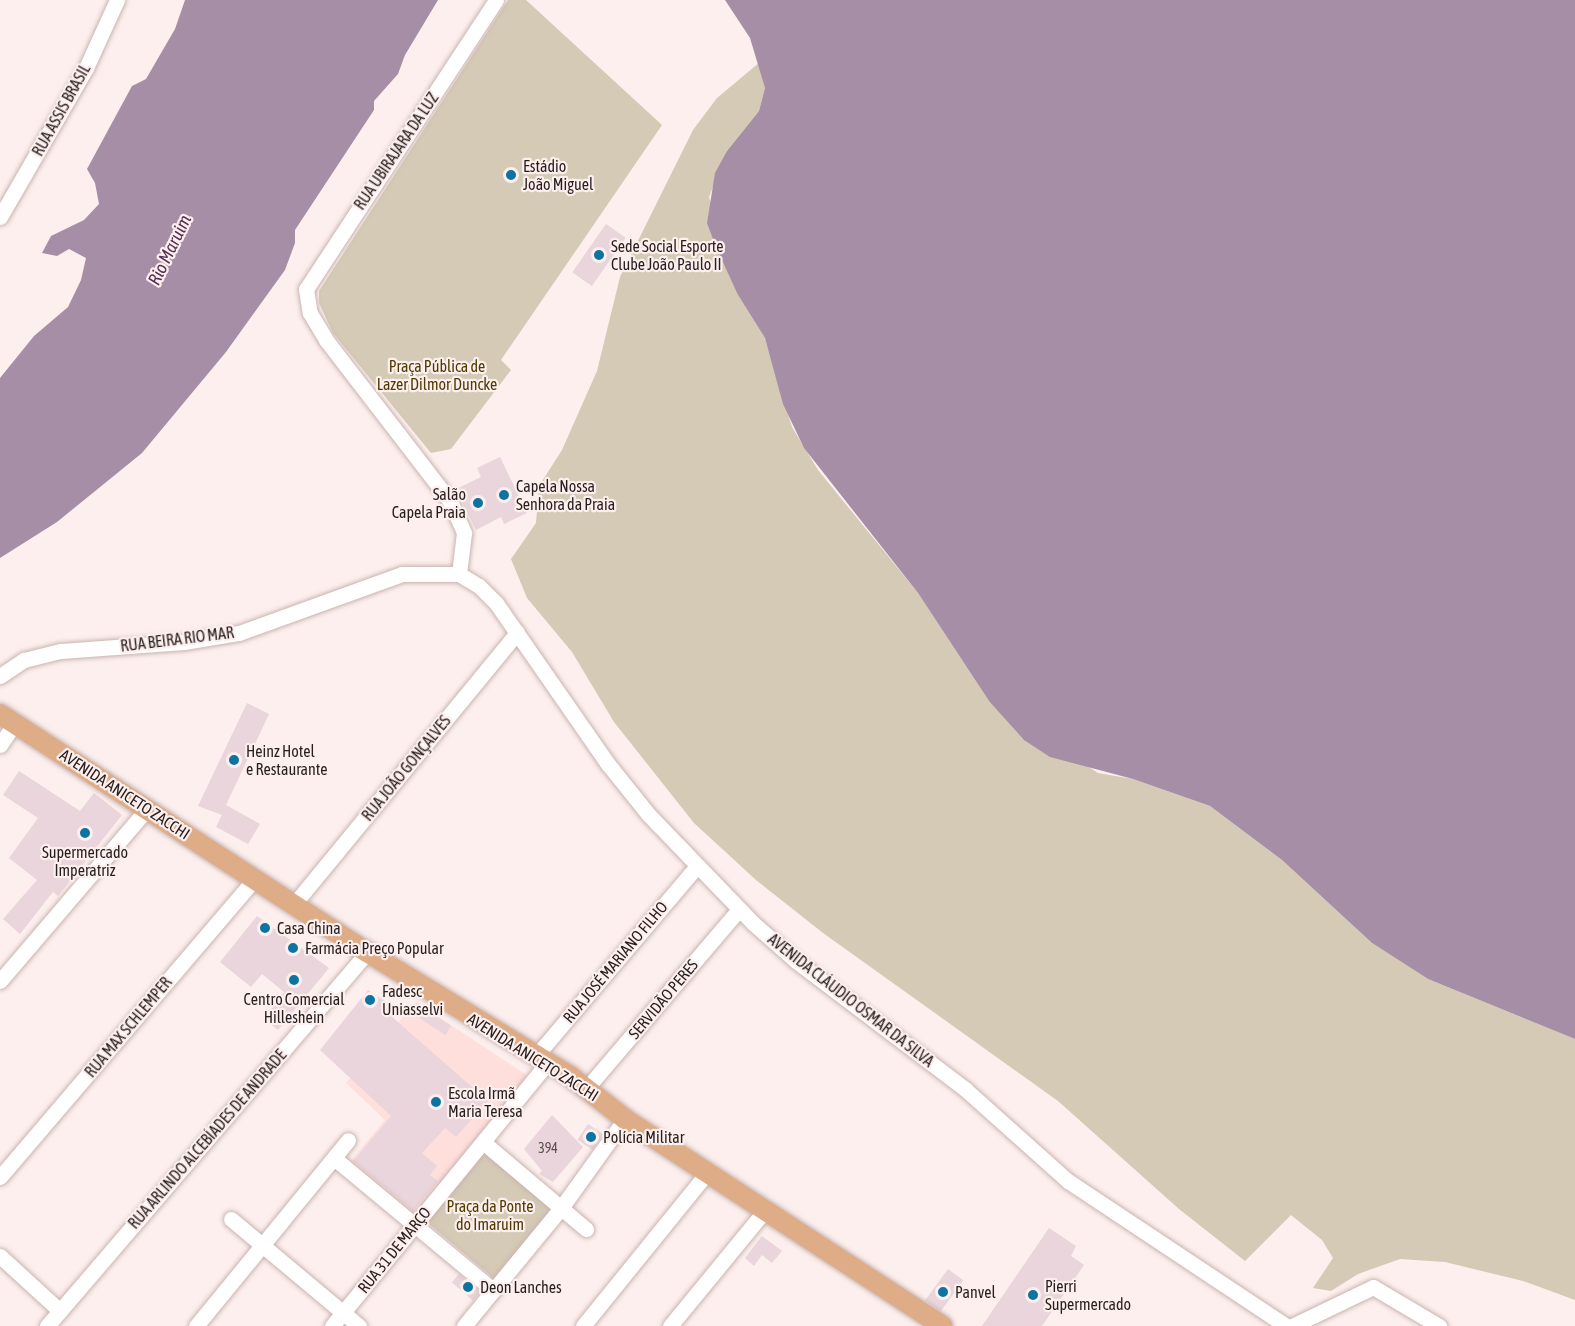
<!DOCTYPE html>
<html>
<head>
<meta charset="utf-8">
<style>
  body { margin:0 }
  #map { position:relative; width:1575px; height:1326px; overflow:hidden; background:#fcefed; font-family:"Asap Condensed",sans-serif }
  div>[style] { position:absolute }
  .built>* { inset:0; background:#fedfdc }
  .green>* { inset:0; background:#d4cab5; transform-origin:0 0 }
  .water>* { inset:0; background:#a68fa6 }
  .building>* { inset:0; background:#e9d5db; transform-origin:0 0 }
  .roads { filter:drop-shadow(0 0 2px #c9b4b1) drop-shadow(0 0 2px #c9b4b1) }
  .minor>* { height:15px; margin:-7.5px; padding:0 7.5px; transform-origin:7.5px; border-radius:7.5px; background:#fff }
  .major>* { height:20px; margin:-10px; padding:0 10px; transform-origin:10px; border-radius:10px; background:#dead87 }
  .dots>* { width:16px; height:16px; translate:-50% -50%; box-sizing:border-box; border:3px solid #fcefed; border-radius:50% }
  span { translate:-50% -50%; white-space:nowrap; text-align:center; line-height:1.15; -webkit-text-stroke:4.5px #fcefed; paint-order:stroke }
  .number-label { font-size:14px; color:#584c4d }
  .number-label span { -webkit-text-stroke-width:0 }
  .street-label { font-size:16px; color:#271f1e }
  .poi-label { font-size:16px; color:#271f1e }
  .left { translate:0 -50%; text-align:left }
  .right { translate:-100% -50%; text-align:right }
  .park-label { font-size:16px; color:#4f3b02 }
  .water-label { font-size:18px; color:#533154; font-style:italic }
</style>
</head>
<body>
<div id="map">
  <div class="built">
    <i style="clip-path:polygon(416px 1002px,528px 1076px,412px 1217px,348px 1164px,385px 1120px,346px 1083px)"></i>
  </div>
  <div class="green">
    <i style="clip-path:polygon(508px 0,526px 0,662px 125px,501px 360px,511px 370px,451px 449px,431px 453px,333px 333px,319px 303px,319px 291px)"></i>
    <i style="clip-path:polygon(760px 62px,765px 88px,759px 111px,727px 151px,709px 197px,738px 295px,765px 338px,792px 427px,818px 470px,918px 593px,989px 701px,1098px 773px,1133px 779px,1210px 806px,1282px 860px,1372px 943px,1428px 979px,1575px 1039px,1575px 1300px,1523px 1281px,1445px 1262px,1400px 1259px,1358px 1274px,1331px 1291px,1313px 1288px,1333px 1258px,1322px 1240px,1291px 1215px,1245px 1261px,1179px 1209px,1058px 1101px,823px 933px,756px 880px,694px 823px,614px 722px,572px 652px,527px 598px,511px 559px,536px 523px,539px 486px,562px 450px,597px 371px,620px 277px,693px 130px,717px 98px)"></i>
    <i style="left:485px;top:1151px;width:89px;height:92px;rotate:40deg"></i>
  </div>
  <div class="water">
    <i style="clip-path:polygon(185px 0,438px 0,405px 55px,398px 74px,374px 101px,374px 110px,295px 230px,295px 243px,285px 270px,226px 352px,142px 453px,57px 522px,0 558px,0 378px,34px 336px,68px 307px,81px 280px,86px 258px,69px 249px,57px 256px,42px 253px,51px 236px,84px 220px,99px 204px,95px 183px,87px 169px,132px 86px,146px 79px,175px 29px)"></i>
    <i style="clip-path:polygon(725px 0,1575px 0,1575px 1039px,1428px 979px,1372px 943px,1282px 860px,1210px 806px,1133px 779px,1050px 757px,1024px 740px,989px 701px,918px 593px,804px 448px,783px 404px,765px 338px,738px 295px,716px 247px,707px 223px,715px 173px,727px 151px,759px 111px,765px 88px,750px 38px)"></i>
  </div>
  <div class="building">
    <i style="left:606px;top:224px;width:24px;height:59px;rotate:35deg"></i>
    <i style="clip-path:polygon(500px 457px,527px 513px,504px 524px,501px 517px,476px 530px,456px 489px,481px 477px,477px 468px)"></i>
    <i style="clip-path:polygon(247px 703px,269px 714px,226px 805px,260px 824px,248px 844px,216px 827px,222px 815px,198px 806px)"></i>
    <i style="clip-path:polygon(19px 771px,80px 811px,94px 793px,122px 815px,58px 896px,53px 892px,20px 934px,3px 919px,37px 880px,9px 858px,38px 818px,3px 795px)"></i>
    <i style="clip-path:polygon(257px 916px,329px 968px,278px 1030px,264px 1019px,284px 992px,262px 974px,251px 987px,220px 962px)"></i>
    <i style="clip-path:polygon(368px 990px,386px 1002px,382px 1008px,488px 1101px,456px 1137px,445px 1128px,422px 1153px,437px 1166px,430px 1175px,438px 1181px,413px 1211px,353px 1161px,391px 1116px,320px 1050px)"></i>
    <i style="left:416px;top:1003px;width:42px;height:11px;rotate:33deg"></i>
    <i style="clip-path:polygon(552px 1115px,583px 1147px,553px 1182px,539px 1174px,542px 1171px,524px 1149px)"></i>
    <i style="left:588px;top:1124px;width:18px;height:19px;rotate:34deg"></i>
    <i style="clip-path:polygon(1049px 1228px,1076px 1246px,1071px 1256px,1084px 1265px,1042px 1326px,982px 1326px)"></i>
    <i style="clip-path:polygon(762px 1236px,782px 1251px,772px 1263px,762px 1255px,754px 1266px,745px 1258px)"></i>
    <i style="left:948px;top:1269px;width:19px;height:39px;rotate:36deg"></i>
    <i style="left:459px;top:1274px;width:28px;height:11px;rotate:41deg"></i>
  </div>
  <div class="roads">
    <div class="minor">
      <i style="left:496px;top:0;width:346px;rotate:123.3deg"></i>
      <i style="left:306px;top:289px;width:24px;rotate:81deg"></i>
      <i style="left:310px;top:313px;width:31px;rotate:59deg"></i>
      <i style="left:326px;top:340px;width:203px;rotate:52.4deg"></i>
      <i style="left:450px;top:501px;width:35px;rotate:66deg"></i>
      <i style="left:464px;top:533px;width:41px;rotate:97deg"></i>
      <i style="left:459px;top:574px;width:23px;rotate:31deg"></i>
      <i style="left:479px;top:586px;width:24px;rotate:45deg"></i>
      <i style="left:496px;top:603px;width:196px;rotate:55.2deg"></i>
      <i style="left:608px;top:764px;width:64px;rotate:51.3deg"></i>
      <i style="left:648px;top:814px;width:151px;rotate:46.1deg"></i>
      <i style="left:753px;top:923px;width:57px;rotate:41.5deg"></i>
      <i style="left:796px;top:961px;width:212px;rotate:37.1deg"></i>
      <i style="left:965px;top:1089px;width:138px;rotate:41.8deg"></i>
      <i style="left:1068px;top:1181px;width:262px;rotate:33.6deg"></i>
      <i style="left:0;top:217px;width:172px;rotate:-60deg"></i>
      <i style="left:86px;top:68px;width:75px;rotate:-65.5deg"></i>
      <i style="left:0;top:676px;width:29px;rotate:-34deg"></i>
      <i style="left:24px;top:660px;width:38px;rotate:-14deg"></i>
      <i style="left:61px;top:651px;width:123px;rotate:-4.2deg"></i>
      <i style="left:184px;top:642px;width:56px;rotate:-9.3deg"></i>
      <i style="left:239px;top:633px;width:173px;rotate:-19.9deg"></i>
      <i style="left:402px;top:574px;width:57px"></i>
      <i style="left:0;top:745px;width:27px;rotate:-56deg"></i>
      <i style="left:295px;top:903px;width:350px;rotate:-50.6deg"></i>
      <i style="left:0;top:981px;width:225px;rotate:-49.5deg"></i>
      <i style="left:535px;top:1057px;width:249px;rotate:-49.7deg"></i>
      <i style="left:586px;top:1089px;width:236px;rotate:-49.6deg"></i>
      <i style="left:483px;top:1142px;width:135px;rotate:40.2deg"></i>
      <i style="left:334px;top:1158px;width:207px;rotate:39.7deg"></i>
      <i style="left:0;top:1177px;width:394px;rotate:-49.5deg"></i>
      <i style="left:231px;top:1219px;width:167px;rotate:39.9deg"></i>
      <i style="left:0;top:1256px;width:81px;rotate:42.5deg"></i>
      <i style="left:47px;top:1326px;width:492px;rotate:-49.4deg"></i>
      <i style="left:196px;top:1326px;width:240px;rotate:-50.7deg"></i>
      <i style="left:332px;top:1326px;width:340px;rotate:-50.7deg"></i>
      <i style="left:464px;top:1326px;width:153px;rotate:-50.6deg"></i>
      <i style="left:561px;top:1208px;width:110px;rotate:-54.3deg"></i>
      <i style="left:583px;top:1326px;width:197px;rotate:-51deg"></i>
      <i style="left:670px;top:1326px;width:151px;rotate:-50.6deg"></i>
      <i style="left:1292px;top:1326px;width:90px;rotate:-25.7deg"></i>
      <i style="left:1373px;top:1287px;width:77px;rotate:30.6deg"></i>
    </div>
    <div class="major">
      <i style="left:0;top:714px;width:437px;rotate:33deg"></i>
      <i style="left:367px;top:952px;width:238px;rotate:31.4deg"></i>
      <i style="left:570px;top:1076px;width:70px;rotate:38deg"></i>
      <i style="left:625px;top:1119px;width:379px;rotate:33.1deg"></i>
    </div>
  </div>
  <div class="dots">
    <i style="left:511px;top:175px;background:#0d73a0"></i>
    <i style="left:599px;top:255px;background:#0d73a0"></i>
    <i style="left:504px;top:495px;background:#0d73a0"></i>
    <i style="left:478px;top:503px;background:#0d73a0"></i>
    <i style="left:234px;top:760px;background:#0d73a0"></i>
    <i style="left:85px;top:833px;background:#0d73a0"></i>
    <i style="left:265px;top:928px;background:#0d73a0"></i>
    <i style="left:293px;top:948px;background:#0d73a0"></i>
    <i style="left:294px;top:980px;background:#0d73a0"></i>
    <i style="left:370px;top:1000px;background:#0d73a0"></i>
    <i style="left:436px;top:1102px;background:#0d73a0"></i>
    <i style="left:591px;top:1137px;background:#0d73a0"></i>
    <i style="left:468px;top:1287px;background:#0d73a0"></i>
    <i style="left:943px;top:1292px;background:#0d73a0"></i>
    <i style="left:1033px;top:1295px;background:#0d73a0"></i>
  </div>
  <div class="number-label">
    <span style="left:548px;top:1148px">394</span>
  </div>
  <div class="street-label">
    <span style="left:61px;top:110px;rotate:-61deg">RUA ASSIS BRASIL</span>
    <span style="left:396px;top:151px;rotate:-56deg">RUA UBIRAJARA DA LUZ</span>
    <span style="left:177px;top:639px;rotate:-7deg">RUA BEIRA RIO MAR</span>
    <span style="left:406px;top:768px;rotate:-51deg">RUA JOÃO GONÇALVES</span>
    <span style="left:125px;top:794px;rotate:33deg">AVENIDA ANICETO ZACCHI</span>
    <span style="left:615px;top:962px;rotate:-50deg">RUA JOSÉ MARIANO FILHO</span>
    <span style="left:663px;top:999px;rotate:-50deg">SERVIDÃO PERES</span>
    <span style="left:851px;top:1000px;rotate:38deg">AVENIDA CLÁUDIO OSMAR DA SILVA</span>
    <span style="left:128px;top:1027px;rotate:-50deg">RUA MAX SCHLEMPER</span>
    <span style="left:533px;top:1057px;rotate:32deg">AVENIDA ANICETO ZACCHI</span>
    <span style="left:207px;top:1139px;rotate:-49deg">RUA ARLINDO ALCEBÍADES DE ANDRADE</span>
    <span style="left:394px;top:1250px;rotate:-51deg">RUA 31 DE MARÇO</span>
  </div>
  <div class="poi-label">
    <span class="left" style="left:523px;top:175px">Estádio<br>João Miguel</span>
    <span class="left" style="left:611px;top:255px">Sede Social Esporte<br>Clube João Paulo II</span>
    <span class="left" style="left:516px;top:495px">Capela Nossa<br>Senhora da Praia</span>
    <span class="right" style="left:466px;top:503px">Salão<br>Capela Praia</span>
    <span class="left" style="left:246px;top:760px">Heinz Hotel<br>e Restaurante</span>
    <span style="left:85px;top:861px">Supermercado<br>Imperatriz</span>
    <span class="left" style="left:277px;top:928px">Casa China</span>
    <span class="left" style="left:305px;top:948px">Farmácia Preço Popular</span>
    <span class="left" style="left:382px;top:1000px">Fadesc<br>Uniasselvi</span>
    <span style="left:294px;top:1008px">Centro Comercial<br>Hilleshein</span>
    <span class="left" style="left:448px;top:1102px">Escola Irmã<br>Maria Teresa</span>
    <span class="left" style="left:603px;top:1137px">Polícia Militar</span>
    <span class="left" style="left:1045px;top:1295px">Pierri<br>Supermercado</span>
    <span class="left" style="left:480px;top:1287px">Deon Lanches</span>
    <span class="left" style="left:955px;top:1292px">Panvel</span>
  </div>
  <div class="park-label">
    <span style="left:437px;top:375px">Praça Pública de<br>Lazer Dilmor Duncke</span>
    <span style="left:490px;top:1215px">Praça da Ponte<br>do Imaruim</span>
  </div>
  <div class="water-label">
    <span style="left:170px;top:250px;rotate:-64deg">Rio Maruim</span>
  </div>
</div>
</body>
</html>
